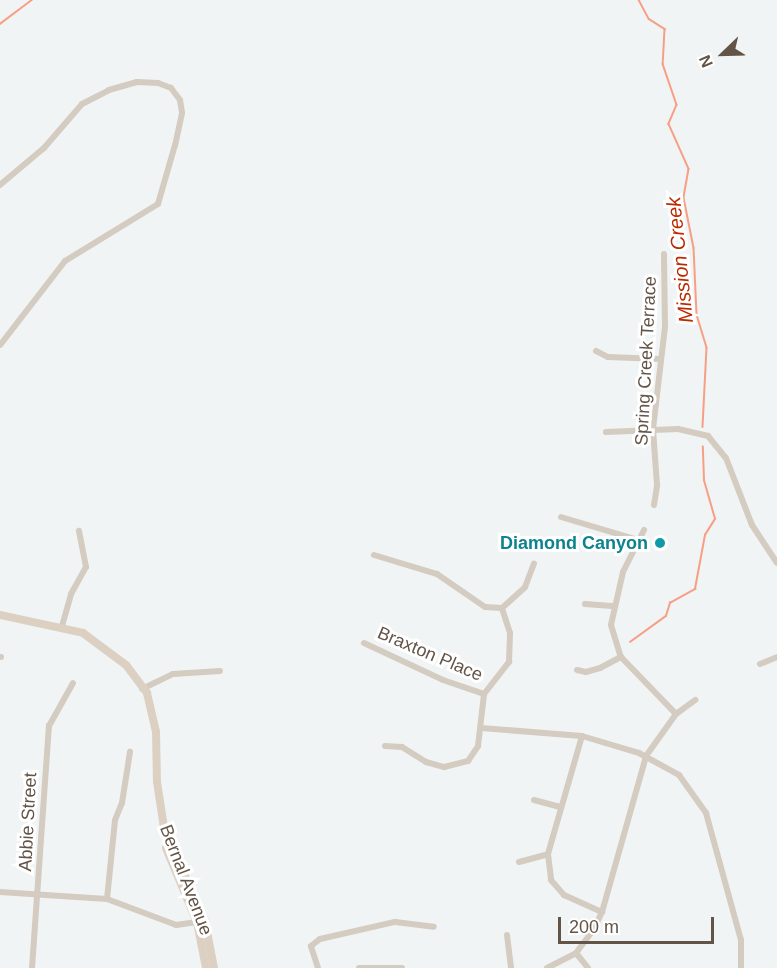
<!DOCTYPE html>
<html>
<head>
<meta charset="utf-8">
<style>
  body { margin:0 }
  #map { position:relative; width:777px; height:968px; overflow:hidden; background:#f1f4f4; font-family:Arial,sans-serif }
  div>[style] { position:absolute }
  .stream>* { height:1.5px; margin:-0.75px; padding:0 0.75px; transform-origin:0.75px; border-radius:0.75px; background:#f79f85 }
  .minor>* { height:6px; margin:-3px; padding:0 3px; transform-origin:3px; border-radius:3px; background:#d4cbc1 }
  .secondary>* { height:8px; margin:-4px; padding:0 4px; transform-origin:4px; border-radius:4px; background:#dcd0c2 }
  .dots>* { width:16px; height:16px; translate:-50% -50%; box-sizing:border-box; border:3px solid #fff; border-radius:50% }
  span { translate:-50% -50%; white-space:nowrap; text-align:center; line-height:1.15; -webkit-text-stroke:6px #fff; paint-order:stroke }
  .street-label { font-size:18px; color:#625447 }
  .culture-label { font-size:18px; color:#0d838f; font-weight:700 }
  .right { translate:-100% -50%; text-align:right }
  .water-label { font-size:20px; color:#bb2b00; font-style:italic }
  .north { position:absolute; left:693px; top:24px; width:60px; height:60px; -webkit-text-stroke:4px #fff; paint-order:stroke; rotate:247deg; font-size:16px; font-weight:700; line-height:24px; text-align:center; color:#625447 }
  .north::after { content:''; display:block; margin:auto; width:21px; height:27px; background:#625447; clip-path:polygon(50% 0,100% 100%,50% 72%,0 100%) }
  .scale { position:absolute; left:558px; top:917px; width:156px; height:27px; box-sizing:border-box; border:3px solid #625447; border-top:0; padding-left:8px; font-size:18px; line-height:21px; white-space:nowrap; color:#625447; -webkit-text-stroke:4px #fff; paint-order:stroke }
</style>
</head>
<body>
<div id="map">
  <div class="stream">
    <i style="left:639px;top:0;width:21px;rotate:62deg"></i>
    <i style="left:649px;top:19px;width:19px;rotate:32deg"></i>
    <i style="left:665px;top:29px;width:35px;rotate:93deg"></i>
    <i style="left:663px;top:64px;width:43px;rotate:71.1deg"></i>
    <i style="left:677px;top:105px;width:21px;rotate:113deg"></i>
    <i style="left:669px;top:124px;width:49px;rotate:66deg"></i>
    <i style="left:689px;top:169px;width:29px;rotate:100deg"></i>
    <i style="left:684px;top:198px;width:51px;rotate:78.7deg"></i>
    <i style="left:694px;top:248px;width:67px;rotate:87.4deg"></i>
    <i style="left:697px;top:315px;width:34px;rotate:73deg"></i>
    <i style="left:707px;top:348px;width:79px;rotate:92.9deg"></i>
    <i style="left:0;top:24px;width:40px;rotate:-37deg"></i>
    <i style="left:630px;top:642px;width:44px;rotate:-35.8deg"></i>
    <i style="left:666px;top:616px;width:14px;rotate:-73deg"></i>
    <i style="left:670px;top:603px;width:29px;rotate:-29deg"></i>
    <i style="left:695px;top:589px;width:55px;rotate:-79.5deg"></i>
    <i style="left:705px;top:535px;width:19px;rotate:-58deg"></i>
    <i style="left:715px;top:519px;width:40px;rotate:-106deg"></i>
    <i style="left:704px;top:481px;width:34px;rotate:-92deg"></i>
  </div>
  <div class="minor">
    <i style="left:0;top:185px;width:57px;rotate:-40.1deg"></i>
    <i style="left:44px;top:148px;width:58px;rotate:-49.2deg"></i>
    <i style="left:82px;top:104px;width:30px;rotate:-27deg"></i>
    <i style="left:109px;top:90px;width:29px;rotate:-16deg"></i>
    <i style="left:137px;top:82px;width:21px;rotate:3deg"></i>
    <i style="left:158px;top:83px;width:14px;rotate:21deg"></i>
    <i style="left:171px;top:88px;width:15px;rotate:53deg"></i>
    <i style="left:180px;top:100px;width:13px;rotate:81deg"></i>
    <i style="left:182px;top:113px;width:33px;rotate:102deg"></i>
    <i style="left:175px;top:145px;width:61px;rotate:106.1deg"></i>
    <i style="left:158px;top:204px;width:109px;rotate:148.5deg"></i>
    <i style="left:65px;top:261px;width:106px;rotate:127.7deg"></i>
    <i style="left:596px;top:351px;width:13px;rotate:27deg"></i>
    <i style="left:608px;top:357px;width:53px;rotate:2.2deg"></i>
    <i style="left:606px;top:432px;width:72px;rotate:-2.4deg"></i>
    <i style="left:678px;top:429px;width:31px;rotate:13deg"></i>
    <i style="left:708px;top:436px;width:28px;rotate:51deg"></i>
    <i style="left:726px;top:458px;width:72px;rotate:68.8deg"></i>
    <i style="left:752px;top:525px;width:45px;rotate:56.7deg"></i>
    <i style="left:654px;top:505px;width:20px;rotate:-81deg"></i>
    <i style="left:657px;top:485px;width:56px;rotate:-94.1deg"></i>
    <i style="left:653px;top:429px;width:103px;rotate:-83.3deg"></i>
    <i style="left:665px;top:327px;width:73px;rotate:-90.8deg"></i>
    <i style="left:561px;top:517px;width:80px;rotate:16.6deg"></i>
    <i style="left:644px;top:530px;width:47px;rotate:116.6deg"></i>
    <i style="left:623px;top:572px;width:54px;rotate:102.8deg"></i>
    <i style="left:611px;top:625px;width:34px;rotate:73deg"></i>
    <i style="left:621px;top:657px;width:79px;rotate:46deg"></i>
    <i style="left:374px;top:555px;width:66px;rotate:16.8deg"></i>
    <i style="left:437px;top:574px;width:58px;rotate:34.5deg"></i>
    <i style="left:485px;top:607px;width:17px;rotate:3deg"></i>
    <i style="left:585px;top:604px;width:27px;rotate:4deg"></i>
    <i style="left:62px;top:626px;width:33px;rotate:-74deg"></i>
    <i style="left:71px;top:594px;width:31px;rotate:-61deg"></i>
    <i style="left:86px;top:567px;width:37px;rotate:-101deg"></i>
    <i style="left:364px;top:643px;width:87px;rotate:25.1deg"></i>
    <i style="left:443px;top:680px;width:43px;rotate:18.9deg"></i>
    <i style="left:0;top:657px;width:1px"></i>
    <i style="left:760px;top:664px;width:18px;rotate:-22deg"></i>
    <i style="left:577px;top:670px;width:9px;rotate:13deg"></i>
    <i style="left:586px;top:672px;width:15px;rotate:-16deg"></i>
    <i style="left:600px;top:668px;width:24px;rotate:-28deg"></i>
    <i style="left:142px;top:689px;width:34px;rotate:-26deg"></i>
    <i style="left:173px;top:674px;width:47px;rotate:-3.7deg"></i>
    <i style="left:481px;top:728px;width:101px;rotate:4.5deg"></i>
    <i style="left:582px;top:736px;width:59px;rotate:16.6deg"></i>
    <i style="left:639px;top:753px;width:46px;rotate:28.8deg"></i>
    <i style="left:679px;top:775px;width:47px;rotate:54.6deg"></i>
    <i style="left:706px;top:813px;width:132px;rotate:74.6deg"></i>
    <i style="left:741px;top:940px;width:28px;rotate:90deg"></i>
    <i style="left:582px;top:736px;width:123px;rotate:106.1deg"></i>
    <i style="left:548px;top:854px;width:26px;rotate:83deg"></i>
    <i style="left:551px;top:880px;width:20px;rotate:49deg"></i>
    <i style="left:564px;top:895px;width:42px;rotate:24.1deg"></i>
    <i style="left:385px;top:746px;width:17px;rotate:3deg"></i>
    <i style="left:402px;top:747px;width:28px;rotate:32deg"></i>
    <i style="left:426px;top:762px;width:19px;rotate:16deg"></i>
    <i style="left:444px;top:767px;width:25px;rotate:-14deg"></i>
    <i style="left:468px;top:761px;width:18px;rotate:-56deg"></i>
    <i style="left:478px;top:746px;width:52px;rotate:-83.4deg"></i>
    <i style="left:484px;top:694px;width:41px;rotate:-52deg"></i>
    <i style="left:509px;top:662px;width:29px;rotate:-88deg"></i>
    <i style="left:510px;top:633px;width:26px;rotate:-108deg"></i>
    <i style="left:502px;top:608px;width:31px;rotate:-42deg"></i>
    <i style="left:525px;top:587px;width:25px;rotate:-69deg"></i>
    <i style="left:534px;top:800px;width:28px;rotate:15deg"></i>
    <i style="left:519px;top:862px;width:30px;rotate:-15deg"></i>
    <i style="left:0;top:892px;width:107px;rotate:3.7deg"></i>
    <i style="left:107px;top:899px;width:74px;rotate:20.6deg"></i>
    <i style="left:176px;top:925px;width:21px;rotate:-8deg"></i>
    <i style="left:107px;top:899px;width:79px;rotate:-84.2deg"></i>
    <i style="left:115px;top:820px;width:18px;rotate:-68deg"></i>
    <i style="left:122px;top:803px;width:52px;rotate:-81.1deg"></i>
    <i style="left:507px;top:935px;width:33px;rotate:83deg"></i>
    <i style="left:576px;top:953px;width:19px;rotate:51deg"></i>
    <i style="left:32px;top:968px;width:243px;rotate:-86deg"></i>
    <i style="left:49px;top:726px;width:49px;rotate:-60.8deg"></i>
    <i style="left:318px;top:968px;width:23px;rotate:-108deg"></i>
    <i style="left:311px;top:946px;width:11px;rotate:-38deg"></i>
    <i style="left:320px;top:939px;width:77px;rotate:-12.8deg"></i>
    <i style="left:395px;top:922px;width:39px;rotate:7deg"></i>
    <i style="left:359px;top:968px;width:43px"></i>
    <i style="left:547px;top:968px;width:33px;rotate:-27deg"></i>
    <i style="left:576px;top:953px;width:30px;rotate:-53deg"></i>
    <i style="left:594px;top:929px;width:19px;rotate:-65deg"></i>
    <i style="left:602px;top:912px;width:162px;rotate:-74.2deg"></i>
    <i style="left:646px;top:756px;width:52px;rotate:-54.5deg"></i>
    <i style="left:676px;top:714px;width:24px;rotate:-36deg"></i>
  </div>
  <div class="secondary">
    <i style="left:0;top:615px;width:85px;rotate:12.2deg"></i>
    <i style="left:83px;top:633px;width:54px;rotate:36.7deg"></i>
    <i style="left:126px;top:665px;width:35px;rotate:53deg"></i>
    <i style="left:147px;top:693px;width:40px;rotate:77deg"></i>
    <i style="left:156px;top:732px;width:50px;rotate:88.9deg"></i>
    <i style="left:157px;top:782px;width:47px;rotate:81.3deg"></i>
    <i style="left:164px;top:828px;width:102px;rotate:66.2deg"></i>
    <i style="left:205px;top:921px;width:48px;rotate:79.2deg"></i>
    <i style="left:166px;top:848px;width:80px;rotate:67.3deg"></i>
    <i style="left:197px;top:922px;width:47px;rotate:78.9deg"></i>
  </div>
  <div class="dots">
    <i style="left:660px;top:543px;background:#0f9aa8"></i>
  </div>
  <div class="street-label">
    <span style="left:646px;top:361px;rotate:-87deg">Spring Creek Terrace</span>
    <span style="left:430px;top:654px;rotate:23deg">Braxton Place</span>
    <span style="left:28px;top:822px;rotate:-87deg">Abbie Street</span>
    <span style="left:186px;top:880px;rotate:69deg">Bernal Avenue</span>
  </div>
  <div class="culture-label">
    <span class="right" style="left:648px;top:543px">Diamond Canyon</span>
  </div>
  <div class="water-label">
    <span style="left:680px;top:260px;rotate:-96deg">Mission Creek</span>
  </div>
  <div class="north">N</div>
  <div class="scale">200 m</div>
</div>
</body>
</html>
